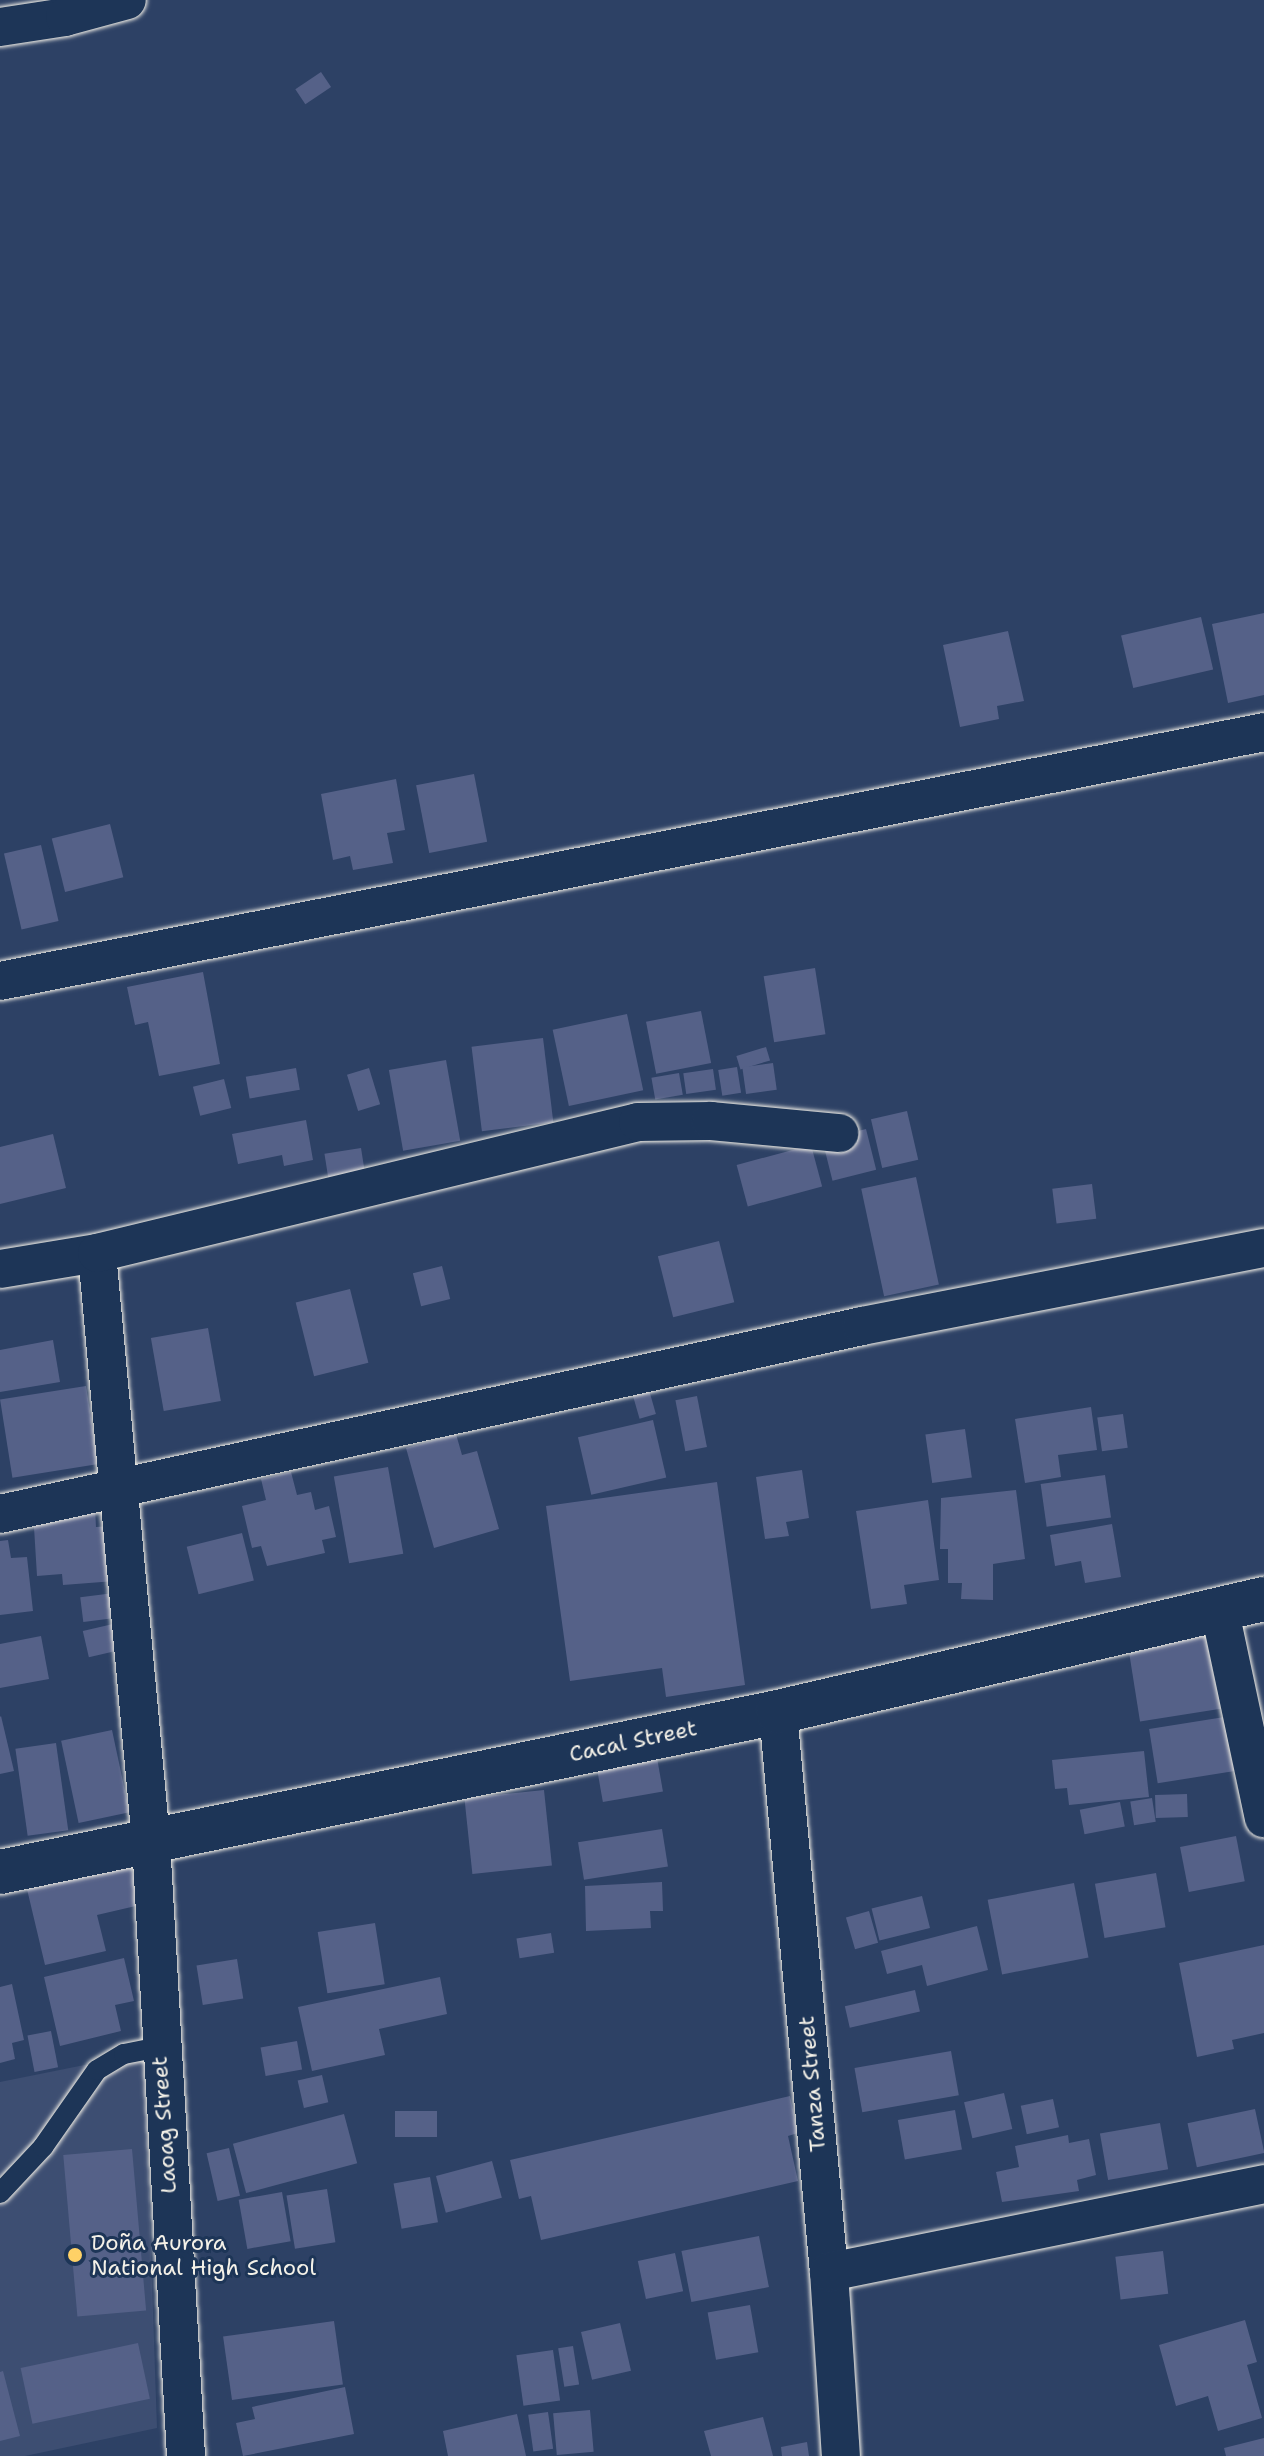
<!DOCTYPE html>
<html>
<head>
<meta charset="utf-8">
<style>
  body { margin:0 }
  #map { position:relative; width:1264px; height:2456px; overflow:hidden; background:#2d4165; font-family:"Shantell Sans",sans-serif }
  div>[style] { position:absolute }
  .built>* { inset:0; background:#3d4e72 }
  .building>* { inset:0; background:#556188; transform-origin:0 0 }
  .roads { filter:drop-shadow(0 0 2px #f4f1e8) drop-shadow(0 0 2px #f4f1e8) }
  .service>* { height:20px; margin:-10px; padding:0 10px; transform-origin:10px; border-radius:10px; background:#1d3557 }
  .minor>* { height:38px; margin:-19px; padding:0 19px; transform-origin:19px; border-radius:19px; background:#1d3557 }
  .tertiary>* { height:44px; margin:-22px; padding:0 22px; transform-origin:22px; border-radius:22px; background:#1d3557 }
  .dots>* { width:22px; height:22px; translate:-50% -50%; box-sizing:border-box; border:4px solid #1d3557; border-radius:50% }
  span { translate:-50% -50%; white-space:nowrap; text-align:center; line-height:1.15; -webkit-text-stroke:6px #1d3557; paint-order:stroke }
  .street-label { font-size:22px; color:#f4f1e8 }
  .poi-label { font-size:22px; color:#f4f1e8 }
  .left { translate:0 -50%; text-align:left }
</style>
</head>
<body>
<div id="map">
  <div class="built">
    <i style="clip-path:polygon(144px 2053px,157px 2428px,25px 2456px,0 2456px,0 2082px)"></i>
  </div>
  <div class="building">
    <i style="left:321px;top:72px;width:18px;height:31px;rotate:56deg"></i>
    <i style="clip-path:polygon(1264px 613px,1264px 695px,1228px 703px,1212px 624px)"></i>
    <i style="left:1201px;top:617px;width:54px;height:82px;rotate:77deg"></i>
    <i style="clip-path:polygon(1008px 631px,1024px 701px,997px 706px,999px 719px,960px 727px,943px 645px)"></i>
    <i style="left:474px;top:774px;width:69px;height:59px;rotate:79deg"></i>
    <i style="clip-path:polygon(396px 779px,405px 830px,387px 833px,393px 863px,353px 870px,350px 856px,333px 860px,321px 794px)"></i>
    <i style="left:110px;top:824px;width:55px;height:60px;rotate:76deg"></i>
    <i style="left:41px;top:845px;width:78px;height:38px;rotate:77deg"></i>
    <i style="left:815px;top:968px;width:67px;height:52px;rotate:81deg"></i>
    <i style="clip-path:polygon(203px 972px,220px 1064px,159px 1076px,148px 1022px,135px 1025px,127px 987px)"></i>
    <i style="left:701px;top:1011px;width:53px;height:56px;rotate:79deg"></i>
    <i style="left:627px;top:1014px;width:78px;height:76px;rotate:78deg"></i>
    <i style="left:543px;top:1038px;width:85px;height:72px;rotate:83deg"></i>
    <i style="left:766px;top:1047px;width:14px;height:31px;rotate:73deg"></i>
    <i style="left:446px;top:1060px;width:82px;height:58px;rotate:80deg"></i>
    <i style="left:773px;top:1063px;width:27px;height:31px;rotate:82deg"></i>
    <i style="left:737px;top:1067px;width:26px;height:19px;rotate:81deg"></i>
    <i style="left:296px;top:1068px;width:22px;height:51px;rotate:80deg"></i>
    <i style="left:369px;top:1068px;width:38px;height:23px;rotate:73deg"></i>
    <i style="left:713px;top:1069px;width:21px;height:30px;rotate:82deg"></i>
    <i style="left:679px;top:1073px;width:22px;height:28px;rotate:80deg"></i>
    <i style="left:224px;top:1079px;width:30px;height:32px;rotate:76deg"></i>
    <i style="left:907px;top:1111px;width:50px;height:37px;rotate:77deg"></i>
    <i style="clip-path:polygon(306px 1120px,313px 1160px,284px 1166px,282px 1155px,238px 1164px,232px 1134px)"></i>
    <i style="left:866px;top:1129px;width:42px;height:45px;rotate:76deg"></i>
    <i style="clip-path:polygon(53px 1134px,66px 1188px,0 1204px,0 1147px)"></i>
    <i style="left:811px;top:1145px;width:43px;height:77px;rotate:75deg"></i>
    <i style="left:361px;top:1148px;width:30px;height:37px;rotate:81deg"></i>
    <i style="left:916px;top:1177px;width:110px;height:56px;rotate:78deg"></i>
    <i style="left:1092px;top:1184px;width:35px;height:40px;rotate:83deg"></i>
    <i style="left:719px;top:1241px;width:63px;height:63px;rotate:76deg"></i>
    <i style="left:442px;top:1266px;width:34px;height:30px;rotate:76deg"></i>
    <i style="left:350px;top:1289px;width:76px;height:56px;rotate:76deg"></i>
    <i style="left:208px;top:1328px;width:74px;height:58px;rotate:80deg"></i>
    <i style="clip-path:polygon(53px 1340px,60px 1382px,0 1392px,0 1350px)"></i>
    <i style="left:86px;top:1386px;width:79px;height:87px;rotate:81deg"></i>
    <i style="left:649px;top:1390px;width:25px;height:17px;rotate:74deg"></i>
    <i style="left:697px;top:1396px;width:52px;height:22px;rotate:79deg"></i>
    <i style="clip-path:polygon(1091px 1407px,1097px 1450px,1058px 1455px,1061px 1477px,1025px 1483px,1015px 1419px)"></i>
    <i style="left:1123px;top:1414px;width:34px;height:26px;rotate:82deg"></i>
    <i style="left:653px;top:1420px;width:59px;height:77px;rotate:77deg"></i>
    <i style="left:965px;top:1429px;width:49px;height:40px;rotate:82deg"></i>
    <i style="clip-path:polygon(456px 1434px,462px 1455px,477px 1451px,499px 1529px,434px 1548px,406px 1448px)"></i>
    <i style="left:388px;top:1467px;width:88px;height:55px;rotate:80deg"></i>
    <i style="clip-path:polygon(802px 1470px,809px 1518px,786px 1522px,789px 1536px,765px 1539px,756px 1477px)"></i>
    <i style="clip-path:polygon(291px 1472px,297px 1495px,311px 1492px,315px 1510px,329px 1506px,336px 1537px,322px 1540px,325px 1553px,267px 1566px,261px 1546px,252px 1548px,242px 1506px,266px 1500px,261px 1479px)"></i>
    <i style="left:1105px;top:1475px;width:43px;height:65px;rotate:82deg"></i>
    <i style="clip-path:polygon(717px 1482px,745px 1685px,666px 1697px,662px 1668px,570px 1681px,546px 1506px)"></i>
    <i style="clip-path:polygon(1016px 1490px,1025px 1559px,993px 1564px,993px 1600px,961px 1599px,962px 1583px,948px 1583px,948px 1549px,940px 1549px,941px 1498px)"></i>
    <i style="clip-path:polygon(928px 1500px,939px 1580px,904px 1585px,907px 1604px,871px 1609px,856px 1511px)"></i>
    <i style="clip-path:polygon(95px 1507px,96px 1527px,111px 1526px,115px 1581px,63px 1585px,62px 1574px,37px 1576px,33px 1511px)"></i>
    <i style="clip-path:polygon(1112px 1524px,1121px 1577px,1085px 1583px,1081px 1561px,1055px 1566px,1050px 1535px)"></i>
    <i style="left:242px;top:1533px;width:49px;height:57px;rotate:76deg"></i>
    <i style="clip-path:polygon(8px 1540px,11px 1558px,27px 1557px,33px 1611px,0 1615px,0 1541px)"></i>
    <i style="left:114px;top:1593px;width:25px;height:34px;rotate:83deg"></i>
    <i style="left:113px;top:1624px;width:27px;height:31px;rotate:77deg"></i>
    <i style="left:1220px;top:1632px;width:76px;height:93px;rotate:81deg"></i>
    <i style="clip-path:polygon(41px 1636px,49px 1679px,0 1688px,0 1644px)"></i>
    <i style="left:1237px;top:1715px;width:55px;height:89px;rotate:81deg"></i>
    <i style="clip-path:polygon(1px 1716px,14px 1771px,0 1774px,0 1717px)"></i>
    <i style="left:112px;top:1730px;width:84px;height:52px;rotate:78deg"></i>
    <i style="left:56px;top:1743px;width:88px;height:41px;rotate:82deg"></i>
    <i style="clip-path:polygon(1144px 1751px,1149px 1797px,1069px 1805px,1067px 1788px,1055px 1789px,1052px 1760px)"></i>
    <i style="left:656px;top:1752px;width:40px;height:61px;rotate:80deg"></i>
    <i style="left:544px;top:1790px;width:76px;height:80px;rotate:84deg"></i>
    <i style="left:1187px;top:1794px;width:23px;height:32px;rotate:88deg"></i>
    <i style="left:1152px;top:1798px;width:24px;height:22px;rotate:81deg"></i>
    <i style="left:1120px;top:1802px;width:25px;height:41px;rotate:79deg"></i>
    <i style="left:662px;top:1829px;width:38px;height:85px;rotate:81deg"></i>
    <i style="left:1236px;top:1836px;width:46px;height:57px;rotate:79deg"></i>
    <i style="clip-path:polygon(130px 1860px,140px 1905px,97px 1915px,106px 1951px,45px 1965px,26px 1885px)"></i>
    <i style="left:1156px;top:1873px;width:55px;height:62px;rotate:80deg"></i>
    <i style="clip-path:polygon(662px 1882px,663px 1911px,650px 1911px,651px 1928px,586px 1931px,585px 1886px)"></i>
    <i style="left:1074px;top:1883px;width:76px;height:88px;rotate:79deg"></i>
    <i style="left:922px;top:1896px;width:33px;height:52px;rotate:76deg"></i>
    <i style="left:869px;top:1911px;width:33px;height:24px;rotate:74deg"></i>
    <i style="left:375px;top:1923px;width:62px;height:58px;rotate:81deg"></i>
    <i style="clip-path:polygon(977px 1926px,988px 1970px,927px 1986px,922px 1965px,887px 1974px,881px 1951px)"></i>
    <i style="left:551px;top:1933px;width:20px;height:35px;rotate:81deg"></i>
    <i style="clip-path:polygon(1264px 1945px,1264px 2033px,1232px 2040px,1234px 2049px,1197px 2057px,1179px 1963px)"></i>
    <i style="clip-path:polygon(124px 1958px,134px 2001px,115px 2005px,121px 2031px,60px 2046px,44px 1977px)"></i>
    <i style="left:237px;top:1959px;width:40px;height:41px;rotate:81deg"></i>
    <i style="clip-path:polygon(440px 1977px,447px 2014px,379px 2029px,385px 2055px,312px 2071px,298px 2007px)"></i>
    <i style="clip-path:polygon(12px 1984px,24px 2040px,12px 2043px,15px 2059px,0 2063px,0 1987px)"></i>
    <i style="left:915px;top:1990px;width:22px;height:72px;rotate:77deg"></i>
    <i style="left:51px;top:2031px;width:37px;height:24px;rotate:79deg"></i>
    <i style="left:297px;top:2041px;width:29px;height:37px;rotate:80deg"></i>
    <i style="left:951px;top:2051px;width:45px;height:98px;rotate:80deg"></i>
    <i style="left:322px;top:2075px;width:28px;height:25px;rotate:77deg"></i>
    <i style="left:1004px;top:2093px;width:37px;height:41px;rotate:77deg"></i>
    <i style="clip-path:polygon(790px 2096px,798px 2133px,788px 2136px,798px 2181px,541px 2240px,531px 2196px,519px 2199px,510px 2160px)"></i>
    <i style="left:1053px;top:2099px;width:29px;height:33px;rotate:78deg"></i>
    <i style="left:1255px;top:2109px;width:45px;height:69px;rotate:78deg"></i>
    <i style="left:955px;top:2110px;width:40px;height:58px;rotate:80deg"></i>
    <i style="left:395px;top:2111px;width:42px;height:26px"></i>
    <i style="left:344px;top:2114px;width:51px;height:115px;rotate:75deg"></i>
    <i style="left:1160px;top:2123px;width:47px;height:61px;rotate:80deg"></i>
    <i style="clip-path:polygon(1068px 2135px,1069px 2143px,1089px 2139px,1096px 2175px,1077px 2180px,1079px 2191px,1002px 2202px,996px 2172px,1019px 2167px,1015px 2146px)"></i>
    <i style="left:229px;top:2148px;width:49px;height:23px;rotate:77deg"></i>
    <i style="left:132px;top:2149px;width:162px;height:69px;rotate:85deg"></i>
    <i style="left:492px;top:2161px;width:38px;height:58px;rotate:75deg"></i>
    <i style="left:430px;top:2177px;width:46px;height:37px;rotate:80deg"></i>
    <i style="left:327px;top:2189px;width:54px;height:41px;rotate:81deg"></i>
    <i style="left:282px;top:2192px;width:50px;height:44px;rotate:80deg"></i>
    <i style="left:759px;top:2236px;width:52px;height:79px;rotate:79deg"></i>
    <i style="left:1163px;top:2251px;width:43px;height:48px;rotate:83deg"></i>
    <i style="left:675px;top:2253px;width:39px;height:38px;rotate:78deg"></i>
    <i style="left:750px;top:2305px;width:48px;height:43px;rotate:80deg"></i>
    <i style="clip-path:polygon(1245px 2320px,1257px 2362px,1247px 2365px,1262px 2418px,1218px 2431px,1208px 2396px,1176px 2406px,1159px 2345px)"></i>
    <i style="left:334px;top:2321px;width:64px;height:112px;rotate:82deg"></i>
    <i style="left:620px;top:2323px;width:49px;height:40px;rotate:77deg"></i>
    <i style="left:138px;top:2343px;width:57px;height:120px;rotate:78deg"></i>
    <i style="left:573px;top:2346px;width:39px;height:15px;rotate:81deg"></i>
    <i style="left:553px;top:2350px;width:51px;height:37px;rotate:82deg"></i>
    <i style="clip-path:polygon(3px 2371px,20px 2436px,0 2441px,0 2372px)"></i>
    <i style="clip-path:polygon(345px 2387px,354px 2434px,243px 2456px,236px 2423px,255px 2419px,252px 2407px)"></i>
    <i style="left:590px;top:2410px;width:42px;height:37px;rotate:85deg"></i>
    <i style="left:548px;top:2412px;width:37px;height:20px;rotate:82deg"></i>
    <i style="clip-path:polygon(517px 2414px,526px 2456px,448px 2456px,443px 2431px)"></i>
    <i style="clip-path:polygon(763px 2417px,773px 2456px,711px 2456px,704px 2431px)"></i>
    <i style="clip-path:polygon(1264px 2438px,1264px 2456px,1226px 2456px,1224px 2448px)"></i>
    <i style="clip-path:polygon(807px 2442px,809px 2456px,782px 2456px,781px 2447px)"></i>
  </div>
  <div class="roads">
    <div class="service">
      <i style="left:0;top:2193px;width:63px;rotate:-46.9deg"></i>
      <i style="left:43px;top:2147px;width:94px;rotate:-55deg"></i>
      <i style="left:97px;top:2070px;width:31px;rotate:-31deg"></i>
      <i style="left:124px;top:2054px;width:37px;rotate:-11deg"></i>
    </div>
    <div class="minor">
      <i style="left:0;top:27px;width:66px;rotate:-8.7deg"></i>
      <i style="left:65px;top:17px;width:64px;rotate:-15.3deg"></i>
      <i style="left:0;top:981px;width:1288px;rotate:-11.14deg"></i>
      <i style="left:0;top:1269px;width:98px;rotate:-9.4deg"></i>
      <i style="left:0;top:1514px;width:882px;rotate:-12.3deg"></i>
      <i style="left:862px;top:1326px;width:409px;rotate:-11deg"></i>
      <i style="left:1219px;top:1607px;width:216px;rotate:78deg"></i>
      <i style="left:778px;top:1712px;width:562px;rotate:84.8deg"></i>
      <i style="left:829px;top:2272px;width:184px;rotate:86.3deg"></i>
      <i style="left:829px;top:2272px;width:444px;rotate:-11.4deg"></i>
      <i style="left:186px;top:2456px;width:616px;rotate:-93.26deg"></i>
      <i style="left:151px;top:1841px;width:590px;rotate:-95.25deg"></i>
      <i style="left:97px;top:1253px;width:557px;rotate:-13.61deg"></i>
      <i style="left:638px;top:1122px;width:73px;rotate:-0.8deg"></i>
      <i style="left:711px;top:1121px;width:129px;rotate:5.4deg"></i>
    </div>
    <div class="tertiary">
      <i style="left:0;top:1872px;width:794px;rotate:-11.62deg"></i>
      <i style="left:778px;top:1712px;width:499px;rotate:-13.1deg"></i>
    </div>
  </div>
  <div class="dots">
    <i style="left:75px;top:2255px;background:#ffd166"></i>
  </div>
  <div class="street-label">
    <span style="left:633px;top:1741px;rotate:-12deg">Cacal Street</span>
    <span style="left:812px;top:2084px;rotate:-95deg">Tanza Street</span>
    <span style="left:164px;top:2125px;rotate:-94deg">Laoag Street</span>
  </div>
  <div class="poi-label">
    <span class="left" style="left:91px;top:2255px">Doña Aurora<br>National High School</span>
  </div>
</div>
</body>
</html>
